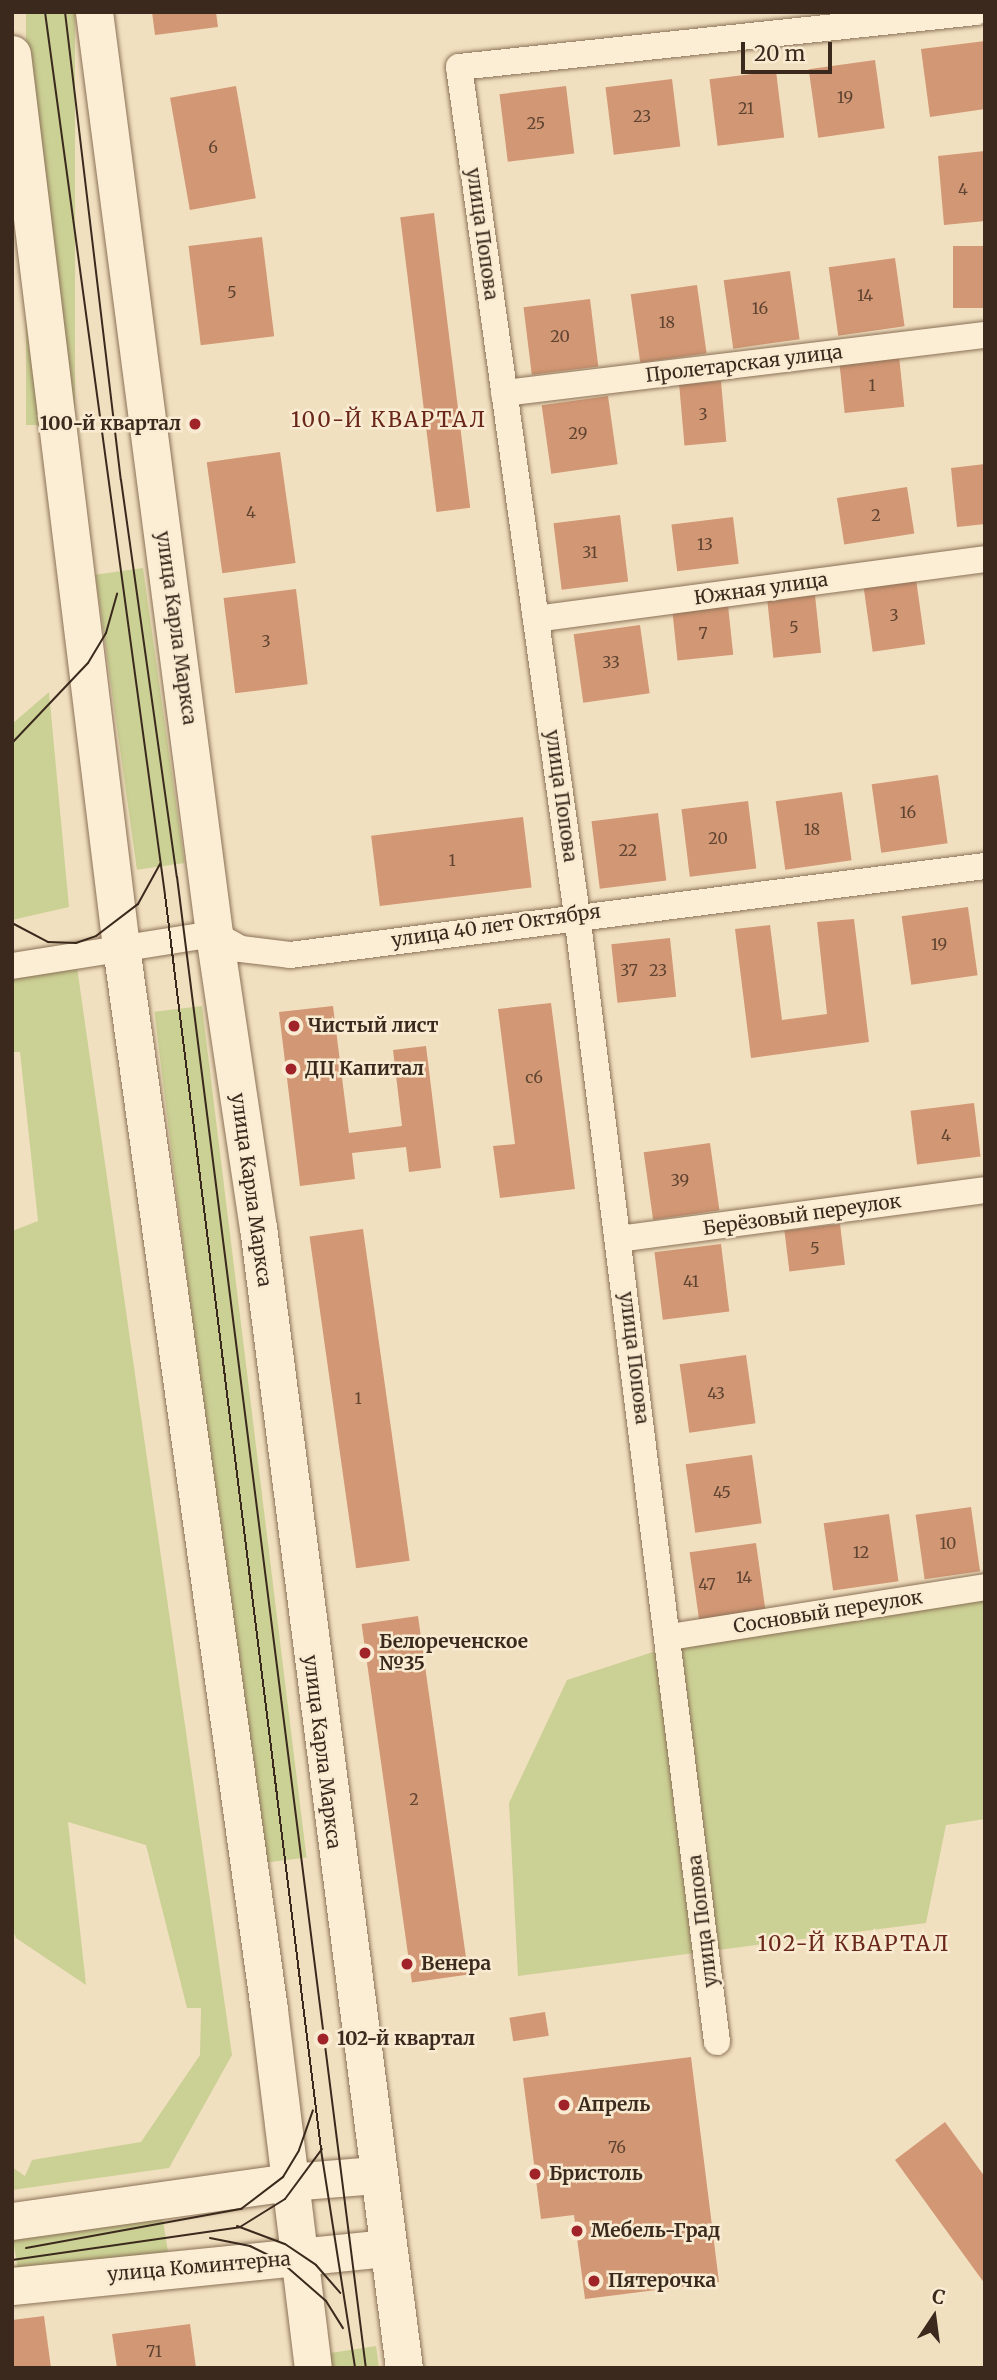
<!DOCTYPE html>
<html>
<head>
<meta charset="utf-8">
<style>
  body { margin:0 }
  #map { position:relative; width:997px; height:2380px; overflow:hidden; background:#f1e0c0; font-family:Merriweather,serif }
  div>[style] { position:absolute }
  .green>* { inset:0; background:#cbd094; transform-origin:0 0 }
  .building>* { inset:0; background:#d29774; transform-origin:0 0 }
  .roads { filter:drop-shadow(0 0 2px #8c7157) drop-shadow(0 0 2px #8c7157) }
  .street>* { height:26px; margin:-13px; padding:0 13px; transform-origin:13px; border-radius:13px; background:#fbeed4 }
  .secondary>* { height:37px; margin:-18.5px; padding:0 18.5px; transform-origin:18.5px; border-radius:18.5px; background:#fbeed4 }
  .tram>* { height:2px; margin:-1px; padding:0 1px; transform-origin:1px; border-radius:1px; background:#3a291c }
  .dots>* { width:19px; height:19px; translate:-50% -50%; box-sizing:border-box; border:4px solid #f8ebd1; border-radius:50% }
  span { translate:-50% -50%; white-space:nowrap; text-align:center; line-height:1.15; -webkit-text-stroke:5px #f8ebd1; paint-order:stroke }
  .number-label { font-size:16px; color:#604432 }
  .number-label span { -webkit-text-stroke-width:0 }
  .street-label { font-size:19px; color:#3a291c }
  .poi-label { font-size:19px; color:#3a291c; font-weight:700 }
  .right { translate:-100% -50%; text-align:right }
  .left { translate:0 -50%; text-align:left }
  .neighbourhood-label { font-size:21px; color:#6a2619; letter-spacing:2px }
  .frame { position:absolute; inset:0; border:14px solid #3a291c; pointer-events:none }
  .north { position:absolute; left:899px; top:2282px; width:70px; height:70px; -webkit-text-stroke:5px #f8ebd1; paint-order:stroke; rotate:13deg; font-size:19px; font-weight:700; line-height:28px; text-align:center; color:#3a291c }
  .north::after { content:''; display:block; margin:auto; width:24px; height:32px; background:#3a291c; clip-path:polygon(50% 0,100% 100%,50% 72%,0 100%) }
  .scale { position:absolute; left:741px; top:42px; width:91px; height:32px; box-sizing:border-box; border:4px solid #3a291c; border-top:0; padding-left:9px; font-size:21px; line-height:24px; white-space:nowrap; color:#3a291c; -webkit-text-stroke:5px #f8ebd1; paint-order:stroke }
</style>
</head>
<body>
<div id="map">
  <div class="green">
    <i style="left:26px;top:12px;width:49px;height:413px"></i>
    <i style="left:143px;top:568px;width:298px;height:48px;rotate:82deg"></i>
    <i style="clip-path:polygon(49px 692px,69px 907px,12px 920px,12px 724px)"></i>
    <i style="clip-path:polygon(77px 967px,232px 2055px,169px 2168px,12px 2190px,12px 2167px,25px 2176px,32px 2160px,141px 2142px,200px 2055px,201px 2008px,187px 2008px,146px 1845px,68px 1822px,86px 1985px,16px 1938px,12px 1928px,12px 1231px,38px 1221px,20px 1052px,12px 1052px,12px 976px)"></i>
    <i style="left:202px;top:1006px;width:858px;height:48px;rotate:83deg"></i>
    <i style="clip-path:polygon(985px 1593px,985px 1819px,946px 1825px,926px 1923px,518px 1976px,509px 1803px,567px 1680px,659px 1650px)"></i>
    <i style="left:162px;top:2214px;width:38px;height:151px;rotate:81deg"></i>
    <i style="clip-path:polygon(376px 2346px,379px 2368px,326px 2368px,324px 2354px)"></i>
  </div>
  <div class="building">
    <i style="clip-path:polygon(152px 12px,216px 12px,218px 27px,155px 35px)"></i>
    <i style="clip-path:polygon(985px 41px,985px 109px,930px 117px,921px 49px)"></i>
    <i style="left:875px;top:60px;width:69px;height:67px;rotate:82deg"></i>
    <i style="left:776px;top:71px;width:67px;height:67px;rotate:83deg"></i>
    <i style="left:672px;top:79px;width:68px;height:67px;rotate:83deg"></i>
    <i style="left:236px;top:86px;width:114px;height:67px;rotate:80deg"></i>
    <i style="left:566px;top:86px;width:68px;height:67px;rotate:83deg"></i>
    <i style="clip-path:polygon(985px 151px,985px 221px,944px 225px,938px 156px)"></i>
    <i style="left:434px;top:213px;width:297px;height:34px;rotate:83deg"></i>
    <i style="left:262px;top:237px;width:100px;height:74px;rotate:83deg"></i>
    <i style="left:985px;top:246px;width:62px;height:32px;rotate:90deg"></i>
    <i style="left:895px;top:258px;width:69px;height:67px;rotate:82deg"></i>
    <i style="left:790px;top:271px;width:69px;height:67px;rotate:82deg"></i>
    <i style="left:697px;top:285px;width:69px;height:67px;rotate:82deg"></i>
    <i style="left:590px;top:299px;width:68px;height:67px;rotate:83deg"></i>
    <i style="left:899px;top:356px;width:51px;height:60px;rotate:84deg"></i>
    <i style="left:721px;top:381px;width:61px;height:42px;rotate:85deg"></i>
    <i style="left:608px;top:396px;width:69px;height:67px;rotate:82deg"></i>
    <i style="left:280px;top:452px;width:112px;height:74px;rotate:82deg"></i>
    <i style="clip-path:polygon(985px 464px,985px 524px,957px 527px,951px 468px)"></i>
    <i style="left:907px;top:487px;width:47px;height:71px;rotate:81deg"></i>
    <i style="left:620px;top:515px;width:67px;height:67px;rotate:83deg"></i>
    <i style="left:733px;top:517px;width:47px;height:62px;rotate:83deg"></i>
    <i style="left:916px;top:579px;width:66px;height:53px;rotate:82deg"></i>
    <i style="left:296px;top:589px;width:96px;height:73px;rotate:83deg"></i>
    <i style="left:815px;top:595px;width:58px;height:48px;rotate:84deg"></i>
    <i style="left:728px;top:605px;width:50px;height:56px;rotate:84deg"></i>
    <i style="left:640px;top:625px;width:69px;height:67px;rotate:82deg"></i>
    <i style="left:938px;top:775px;width:69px;height:67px;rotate:82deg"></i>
    <i style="left:842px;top:792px;width:69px;height:67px;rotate:82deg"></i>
    <i style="left:748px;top:801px;width:68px;height:67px;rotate:83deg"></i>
    <i style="left:658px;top:813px;width:68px;height:67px;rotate:83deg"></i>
    <i style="left:523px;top:817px;width:71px;height:153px;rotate:83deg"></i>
    <i style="left:968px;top:907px;width:69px;height:67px;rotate:82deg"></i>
    <i style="clip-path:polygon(854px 919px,869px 1042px,751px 1058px,735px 929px,770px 925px,782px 1020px,827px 1014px,817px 922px)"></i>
    <i style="left:670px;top:938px;width:59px;height:59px;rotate:84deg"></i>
    <i style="clip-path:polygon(551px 1003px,575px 1189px,500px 1198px,493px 1146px,515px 1144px,498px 1009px)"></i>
    <i style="clip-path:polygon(333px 1006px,349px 1133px,402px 1126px,393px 1050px,426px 1046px,441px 1168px,409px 1172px,406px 1147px,352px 1153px,355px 1179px,300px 1186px,279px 1012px)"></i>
    <i style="left:974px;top:1103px;width:54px;height:64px;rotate:83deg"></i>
    <i style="left:710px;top:1143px;width:68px;height:67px;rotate:82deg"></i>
    <i style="left:840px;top:1224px;width:41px;height:56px;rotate:83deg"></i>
    <i style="left:363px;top:1229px;width:335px;height:54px;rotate:82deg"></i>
    <i style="left:721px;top:1244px;width:68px;height:67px;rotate:83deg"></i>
    <i style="left:746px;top:1355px;width:69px;height:67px;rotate:82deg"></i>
    <i style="left:752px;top:1455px;width:69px;height:67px;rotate:82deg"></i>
    <i style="left:971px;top:1507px;width:65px;height:56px;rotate:82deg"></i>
    <i style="left:889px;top:1514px;width:68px;height:66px;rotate:82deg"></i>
    <i style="left:756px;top:1543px;width:69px;height:67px;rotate:82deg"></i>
    <i style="left:418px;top:1616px;width:362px;height:57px;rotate:82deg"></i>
    <i style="left:545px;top:2012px;width:24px;height:36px;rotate:81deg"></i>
    <i style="clip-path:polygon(691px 2057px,719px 2282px,585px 2299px,574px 2215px,541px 2219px,523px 2078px)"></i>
    <i style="clip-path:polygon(945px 2122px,985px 2177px,985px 2284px,895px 2160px)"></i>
    <i style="clip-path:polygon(44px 2316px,51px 2368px,12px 2368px,12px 2320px)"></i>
    <i style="clip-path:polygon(190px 2324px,196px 2368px,117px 2368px,112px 2334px)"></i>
  </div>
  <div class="roads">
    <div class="street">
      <i style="left:504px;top:393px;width:484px;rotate:-6.9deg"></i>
      <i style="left:536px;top:619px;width:453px;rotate:-7.6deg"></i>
      <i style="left:12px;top:966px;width:205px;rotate:-9deg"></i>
      <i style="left:214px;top:934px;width:31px;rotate:29deg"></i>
      <i style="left:241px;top:949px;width:49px;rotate:7deg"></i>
      <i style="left:290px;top:955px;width:701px;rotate:-7.3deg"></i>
      <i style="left:619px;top:1239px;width:369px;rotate:-7.6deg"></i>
      <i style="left:670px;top:1637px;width:319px;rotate:-9deg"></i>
      <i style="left:717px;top:2042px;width:1136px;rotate:-97.08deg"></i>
      <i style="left:577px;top:915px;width:856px;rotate:-97.92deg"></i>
      <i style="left:459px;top:67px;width:520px;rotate:-6.07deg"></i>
    </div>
    <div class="secondary">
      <i style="left:94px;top:12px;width:930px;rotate:82.58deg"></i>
      <i style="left:214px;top:934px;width:296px;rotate:81.5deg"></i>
      <i style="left:258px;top:1227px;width:1150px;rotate:82.71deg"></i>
      <i style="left:12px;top:54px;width:900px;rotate:83.04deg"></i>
      <i style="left:121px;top:947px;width:1073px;rotate:82.07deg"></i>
      <i style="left:269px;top:2010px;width:361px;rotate:83deg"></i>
      <i style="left:12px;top:2221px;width:280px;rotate:-8deg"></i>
      <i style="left:289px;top:2182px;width:87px;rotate:-4.6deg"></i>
      <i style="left:12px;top:2286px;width:375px;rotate:-5.8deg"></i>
    </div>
  </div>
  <div class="tram">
    <i style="left:45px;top:12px;width:891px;rotate:82.26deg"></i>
    <i style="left:165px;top:895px;width:1265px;rotate:82.91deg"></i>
    <i style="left:321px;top:2150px;width:221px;rotate:81.1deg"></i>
    <i style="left:65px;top:12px;width:471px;rotate:83.2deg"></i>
    <i style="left:121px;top:480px;width:401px;rotate:82deg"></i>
    <i style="left:177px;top:877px;width:1503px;rotate:82.78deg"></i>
    <i style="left:12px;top:743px;width:110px;rotate:-46.5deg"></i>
    <i style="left:88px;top:663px;width:35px;rotate:-59deg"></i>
    <i style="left:106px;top:633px;width:41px;rotate:-74.2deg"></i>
    <i style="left:12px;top:923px;width:41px;rotate:27.8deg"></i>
    <i style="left:48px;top:942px;width:28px;rotate:2deg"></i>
    <i style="left:76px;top:943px;width:21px;rotate:-19deg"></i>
    <i style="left:96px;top:936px;width:53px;rotate:-37.3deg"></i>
    <i style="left:138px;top:904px;width:46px;rotate:-61.2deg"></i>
    <i style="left:237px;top:2226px;width:51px;rotate:20.6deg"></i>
    <i style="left:285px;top:2244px;width:37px;rotate:34deg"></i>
    <i style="left:316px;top:2265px;width:37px;rotate:49deg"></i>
    <i style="left:210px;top:2238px;width:41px;rotate:11.3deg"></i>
    <i style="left:250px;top:2246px;width:32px;rotate:26deg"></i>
    <i style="left:279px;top:2260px;width:62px;rotate:41.1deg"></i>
    <i style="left:326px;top:2301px;width:32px;rotate:58deg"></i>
    <i style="left:26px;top:2248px;width:219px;rotate:-10.3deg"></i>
    <i style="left:241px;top:2209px;width:53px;rotate:-37.3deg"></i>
    <i style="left:283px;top:2177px;width:31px;rotate:-59deg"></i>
    <i style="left:299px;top:2150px;width:42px;rotate:-70.7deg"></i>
    <i style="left:12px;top:2260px;width:230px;rotate:-8.2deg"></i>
    <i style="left:240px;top:2227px;width:53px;rotate:-31.9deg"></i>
    <i style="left:285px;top:2199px;width:62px;rotate:-53.5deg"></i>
  </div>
  <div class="dots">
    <i style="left:195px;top:424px;background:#9f2329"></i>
    <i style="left:294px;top:1026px;background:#9f2329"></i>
    <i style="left:291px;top:1069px;background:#9f2329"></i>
    <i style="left:365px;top:1653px;background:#9f2329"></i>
    <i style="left:407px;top:1964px;background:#9f2329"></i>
    <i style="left:323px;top:2039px;background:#9f2329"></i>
    <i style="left:564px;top:2105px;background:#9f2329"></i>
    <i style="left:535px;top:2174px;background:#9f2329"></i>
    <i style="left:577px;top:2231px;background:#9f2329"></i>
    <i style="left:594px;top:2281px;background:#9f2329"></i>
  </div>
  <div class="number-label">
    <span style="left:845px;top:97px">19</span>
    <span style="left:746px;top:108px">21</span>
    <span style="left:642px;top:116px">23</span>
    <span style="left:536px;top:123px">25</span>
    <span style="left:213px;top:147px">6</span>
    <span style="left:963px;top:189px">4</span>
    <span style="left:232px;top:292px">5</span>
    <span style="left:865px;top:295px">14</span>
    <span style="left:760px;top:308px">16</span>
    <span style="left:667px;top:322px">18</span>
    <span style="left:560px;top:336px">20</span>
    <span style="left:872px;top:385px">1</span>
    <span style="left:703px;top:414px">3</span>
    <span style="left:578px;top:433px">29</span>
    <span style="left:251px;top:512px">4</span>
    <span style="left:876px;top:515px">2</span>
    <span style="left:705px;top:544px">13</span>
    <span style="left:590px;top:552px">31</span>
    <span style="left:894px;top:615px">3</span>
    <span style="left:794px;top:627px">5</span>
    <span style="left:703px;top:633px">7</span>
    <span style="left:266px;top:641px">3</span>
    <span style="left:611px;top:662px">33</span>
    <span style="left:908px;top:812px">16</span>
    <span style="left:812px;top:829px">18</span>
    <span style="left:718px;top:838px">20</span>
    <span style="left:628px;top:850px">22</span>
    <span style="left:452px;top:860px">1</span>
    <span style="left:939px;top:944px">19</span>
    <span style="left:629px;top:970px">37</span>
    <span style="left:658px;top:970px">23</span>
    <span style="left:534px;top:1077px">с6</span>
    <span style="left:946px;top:1135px">4</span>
    <span style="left:680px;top:1180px">39</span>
    <span style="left:815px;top:1248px">5</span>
    <span style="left:691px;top:1281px">41</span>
    <span style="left:716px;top:1393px">43</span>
    <span style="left:358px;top:1398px">1</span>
    <span style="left:722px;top:1492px">45</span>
    <span style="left:948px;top:1543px">10</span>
    <span style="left:861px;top:1552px">12</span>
    <span style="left:744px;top:1577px">14</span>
    <span style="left:707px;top:1584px">47</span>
    <span style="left:414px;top:1799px">2</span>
    <span style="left:617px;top:2147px">76</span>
    <span style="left:154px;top:2351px">71</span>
  </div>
  <div class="street-label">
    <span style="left:482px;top:234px;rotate:82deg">улица Попова</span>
    <span style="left:744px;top:364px;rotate:-7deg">Пролетарская улица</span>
    <span style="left:761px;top:589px;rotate:-8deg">Южная улица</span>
    <span style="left:176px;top:628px;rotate:82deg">улица Карла Маркса</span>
    <span style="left:561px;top:796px;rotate:82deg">улица Попова</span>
    <span style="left:496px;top:926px;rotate:-8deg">улица 40 лет Октября</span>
    <span style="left:251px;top:1190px;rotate:82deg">улица Карла Маркса</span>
    <span style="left:802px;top:1215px;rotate:-8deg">Берёзовый переулок</span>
    <span style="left:634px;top:1358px;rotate:83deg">улица Попова</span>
    <span style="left:828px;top:1612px;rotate:-9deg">Сосновый переулок</span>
    <span style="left:322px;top:1752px;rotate:83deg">улица Карла Маркса</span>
    <span style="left:703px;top:1921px;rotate:-97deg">улица Попова</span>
    <span style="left:199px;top:2267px;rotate:-5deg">улица Коминтерна</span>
  </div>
  <div class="poi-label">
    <span class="right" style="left:181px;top:424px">100-й квартал</span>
    <span class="left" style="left:308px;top:1026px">Чистый лист</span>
    <span class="left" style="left:305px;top:1069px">ДЦ Капитал</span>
    <span class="left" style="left:379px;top:1653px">Белореченское<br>№35</span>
    <span class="left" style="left:421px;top:1964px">Венера</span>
    <span class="left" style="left:337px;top:2039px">102-й квартал</span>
    <span class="left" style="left:578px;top:2105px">Апрель</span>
    <span class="left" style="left:549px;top:2174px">Бристоль</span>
    <span class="left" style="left:591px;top:2231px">Мебель-Град</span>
    <span class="left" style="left:608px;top:2281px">Пятерочка</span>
  </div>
  <div class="neighbourhood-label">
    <span style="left:389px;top:420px">100-Й КВАРТАЛ</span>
    <span style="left:854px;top:1944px">102-Й КВАРТАЛ</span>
  </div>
  <div class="frame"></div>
  <div class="north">С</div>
  <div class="scale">20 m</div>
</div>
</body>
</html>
